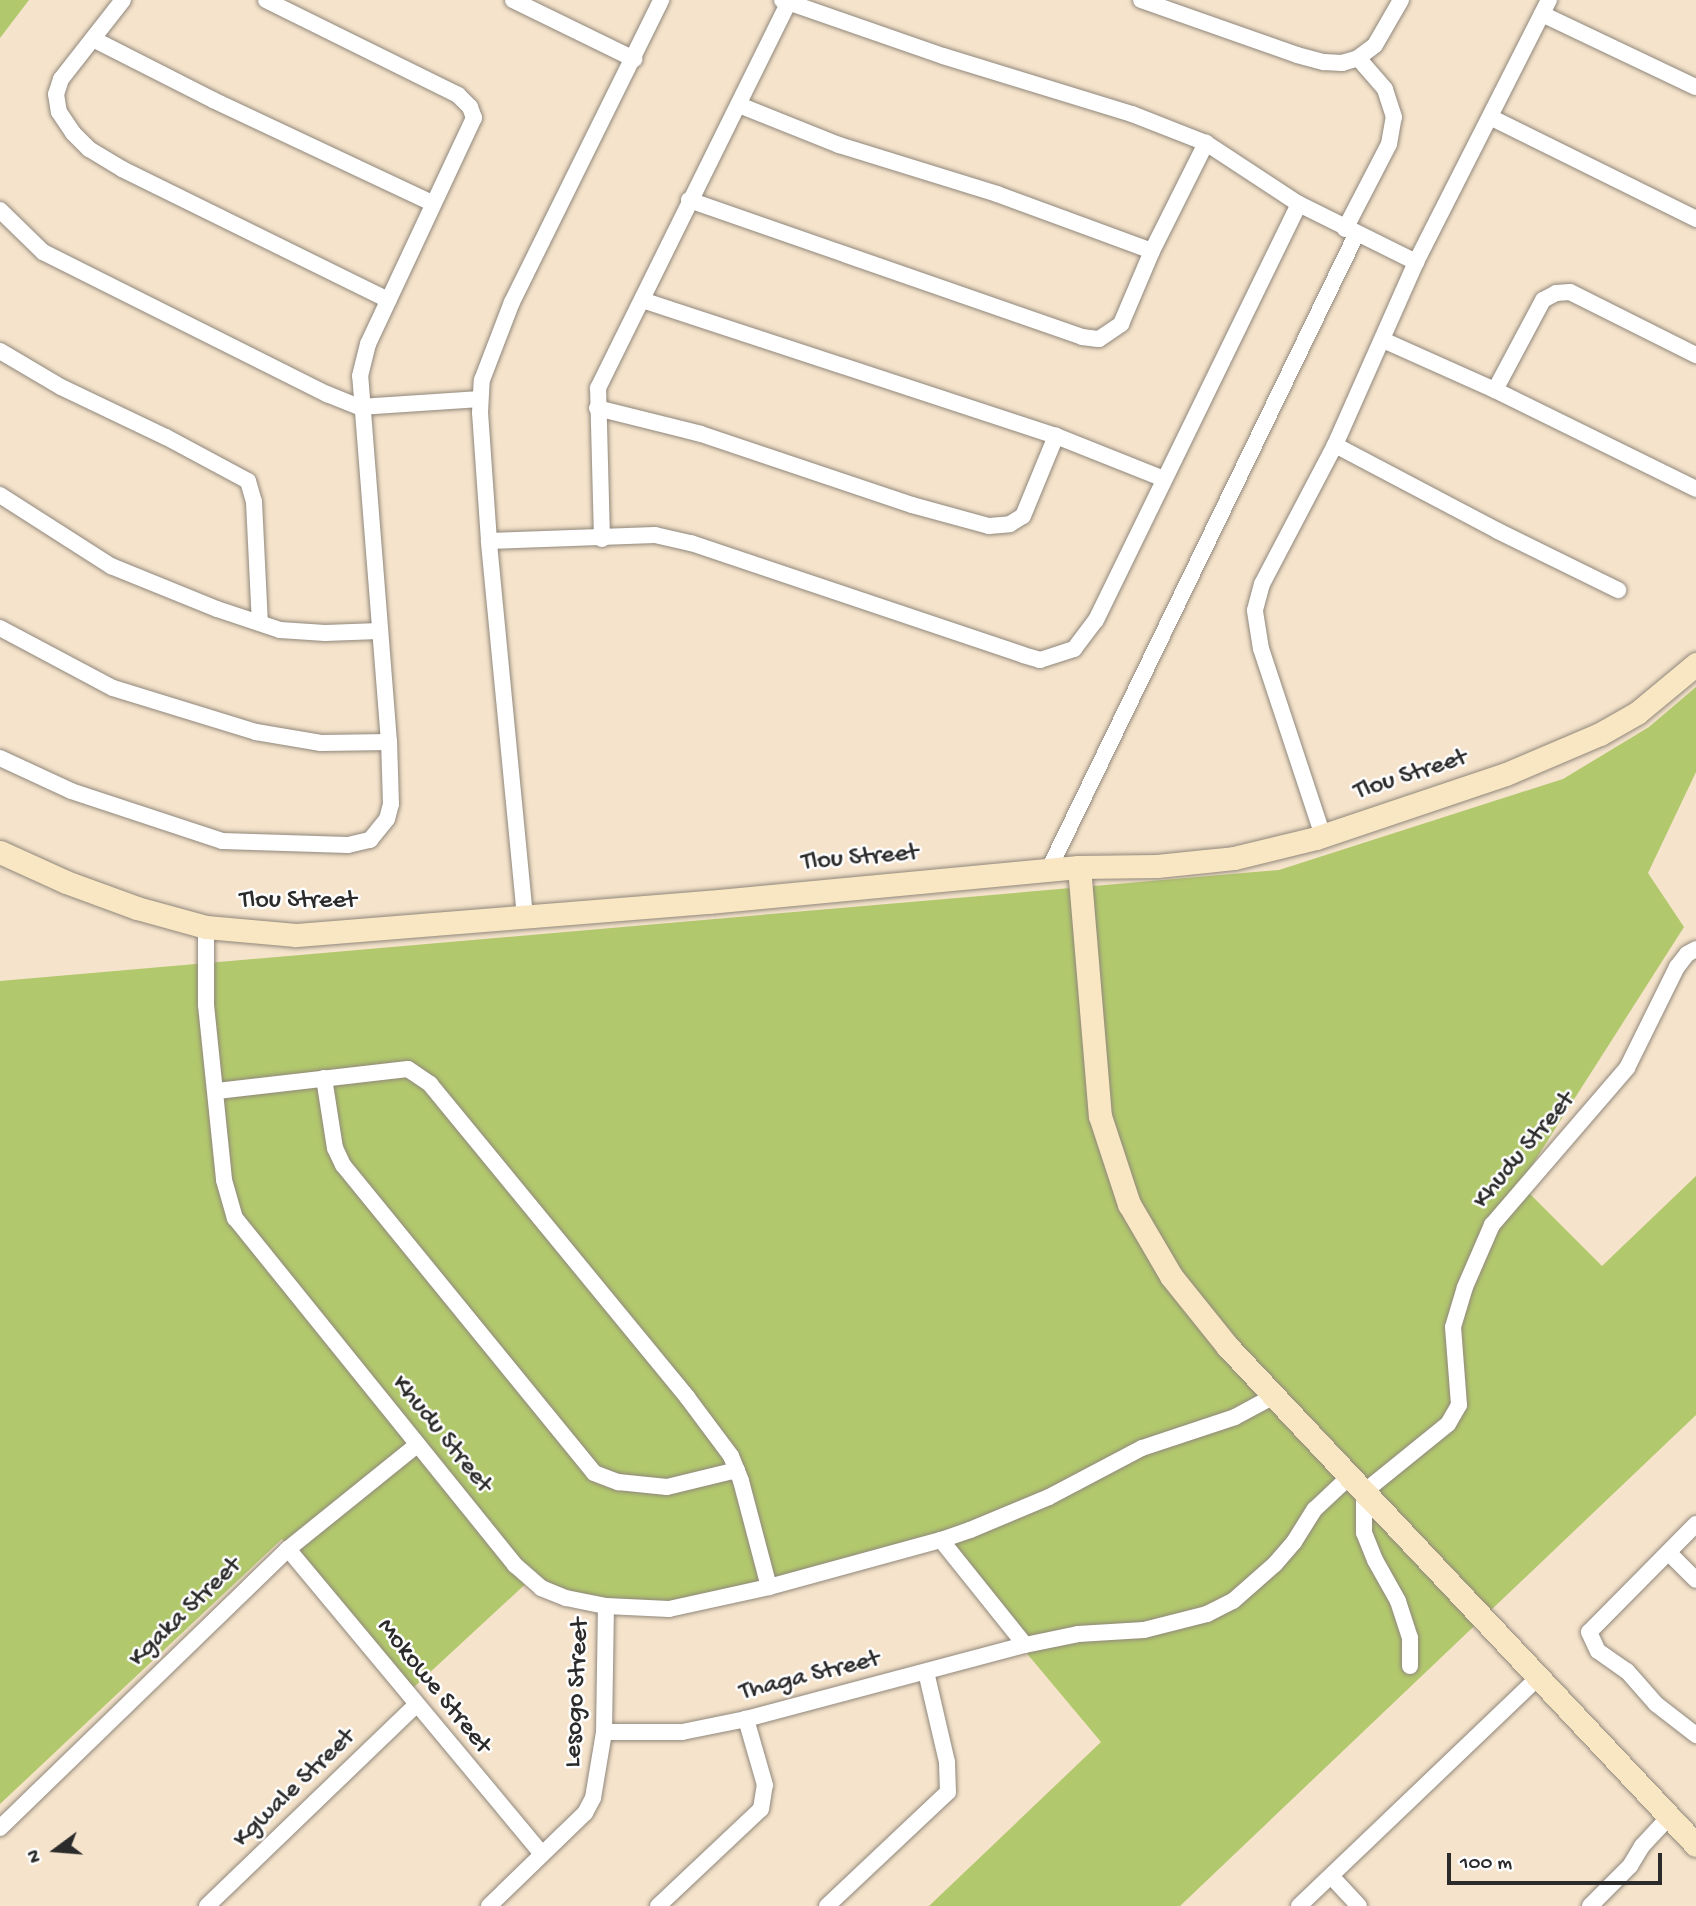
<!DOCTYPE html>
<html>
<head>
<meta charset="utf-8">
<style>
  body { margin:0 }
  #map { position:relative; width:1696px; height:1906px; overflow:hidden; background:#f5e3cb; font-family:"Gochi Hand",sans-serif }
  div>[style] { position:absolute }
  .green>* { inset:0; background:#b2c86d }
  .roads { filter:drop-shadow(0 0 2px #90877b) drop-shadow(0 0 2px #90877b) }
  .street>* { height:16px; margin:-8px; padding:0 8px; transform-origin:8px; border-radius:8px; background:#fff }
  .secondary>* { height:23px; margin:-11.5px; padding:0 11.5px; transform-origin:11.5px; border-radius:11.5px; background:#f9e7c3 }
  span { translate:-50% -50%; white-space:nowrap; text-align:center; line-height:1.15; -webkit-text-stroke:5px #fff; paint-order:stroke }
  .street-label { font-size:26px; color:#2b2b2b }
  .north { position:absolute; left:21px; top:1815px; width:70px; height:70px; -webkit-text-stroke:5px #fff; paint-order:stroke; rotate:254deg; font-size:19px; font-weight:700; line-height:28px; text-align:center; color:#2b2b2b }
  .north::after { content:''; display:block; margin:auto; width:24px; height:32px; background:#2b2b2b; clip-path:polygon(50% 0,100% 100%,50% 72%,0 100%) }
  .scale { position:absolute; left:1447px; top:1853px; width:215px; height:32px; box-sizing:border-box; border:4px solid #2b2b2b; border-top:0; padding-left:9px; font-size:21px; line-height:24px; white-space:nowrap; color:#2b2b2b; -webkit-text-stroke:5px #fff; paint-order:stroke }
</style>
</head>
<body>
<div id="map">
  <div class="green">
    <i style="clip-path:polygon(0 0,29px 0,0 38px)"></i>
    <i style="clip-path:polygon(1696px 687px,1696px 772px,1648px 873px,1684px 927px,1520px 1184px,1602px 1266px,1696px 1176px,1696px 1415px,1180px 1906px,929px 1906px,1101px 1742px,930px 1538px,694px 1604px,608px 1609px,533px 1577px,413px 1688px,282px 1539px,0 1804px,0 981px,1279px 870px,1563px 779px,1649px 727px)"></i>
  </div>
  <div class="roads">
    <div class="street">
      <i style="left:123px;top:0;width:100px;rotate:128.1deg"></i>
      <i style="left:61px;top:79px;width:16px;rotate:108deg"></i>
      <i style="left:56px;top:94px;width:18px;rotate:81deg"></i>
      <i style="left:59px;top:112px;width:25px;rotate:56deg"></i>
      <i style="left:73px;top:133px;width:23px;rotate:45deg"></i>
      <i style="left:89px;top:149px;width:39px;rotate:31deg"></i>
      <i style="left:122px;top:169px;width:297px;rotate:26.2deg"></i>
      <i style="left:513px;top:0;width:135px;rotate:26deg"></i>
      <i style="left:782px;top:0;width:170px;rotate:19.2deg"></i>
      <i style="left:943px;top:56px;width:198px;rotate:17.1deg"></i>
      <i style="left:1132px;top:114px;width:79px;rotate:21.4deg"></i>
      <i style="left:1206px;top:143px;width:111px;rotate:33.3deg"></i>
      <i style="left:1299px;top:204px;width:131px;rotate:26.4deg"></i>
      <i style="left:1141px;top:0;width:165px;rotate:19.4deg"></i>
      <i style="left:1297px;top:55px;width:28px;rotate:15deg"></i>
      <i style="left:1324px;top:62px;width:18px;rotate:3deg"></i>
      <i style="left:1342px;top:63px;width:17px;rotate:-17deg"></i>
      <i style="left:1358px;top:58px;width:21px;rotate:-37deg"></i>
      <i style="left:1375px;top:45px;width:52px;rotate:-60deg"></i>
      <i style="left:1542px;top:14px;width:170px;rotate:25.4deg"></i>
      <i style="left:93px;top:39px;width:135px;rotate:26.9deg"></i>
      <i style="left:213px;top:100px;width:242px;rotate:25.2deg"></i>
      <i style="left:739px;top:105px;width:108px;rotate:21.8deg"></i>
      <i style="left:839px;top:145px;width:165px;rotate:17.2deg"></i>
      <i style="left:997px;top:194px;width:165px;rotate:20.2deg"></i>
      <i style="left:1492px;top:118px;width:228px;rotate:26.3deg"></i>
      <i style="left:689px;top:200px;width:416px;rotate:19.2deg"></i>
      <i style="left:1082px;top:337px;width:17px;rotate:7deg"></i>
      <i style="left:1099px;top:339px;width:27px;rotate:-34deg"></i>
      <i style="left:1121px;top:324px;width:79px;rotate:-67deg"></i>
      <i style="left:1152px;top:251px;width:121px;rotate:-63.4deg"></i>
      <i style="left:0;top:210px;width:60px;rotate:44.3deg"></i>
      <i style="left:43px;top:252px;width:318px;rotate:26.6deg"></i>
      <i style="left:327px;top:394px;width:35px;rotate:22deg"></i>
      <i style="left:360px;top:407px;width:120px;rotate:-3.8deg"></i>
      <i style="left:1345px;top:229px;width:96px;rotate:-62.6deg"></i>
      <i style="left:1389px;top:144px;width:27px;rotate:-80deg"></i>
      <i style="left:1394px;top:117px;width:29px;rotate:-108deg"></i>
      <i style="left:1385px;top:89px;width:41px;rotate:-131.1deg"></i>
      <i style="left:642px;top:300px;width:436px;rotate:18.2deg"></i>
      <i style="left:1056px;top:436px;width:116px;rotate:21.7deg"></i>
      <i style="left:1383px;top:340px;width:123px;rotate:24.1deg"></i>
      <i style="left:1495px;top:390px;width:224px;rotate:26.2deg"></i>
      <i style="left:0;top:351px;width:71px;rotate:30.5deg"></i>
      <i style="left:61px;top:387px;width:116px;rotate:25.5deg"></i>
      <i style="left:166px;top:437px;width:93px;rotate:28.2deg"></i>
      <i style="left:248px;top:481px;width:22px;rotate:74deg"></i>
      <i style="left:254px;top:502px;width:121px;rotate:87.2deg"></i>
      <i style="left:1495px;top:390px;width:102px;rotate:-61.9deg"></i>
      <i style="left:1543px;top:300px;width:15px;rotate:-28deg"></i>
      <i style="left:1556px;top:293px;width:14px;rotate:-4deg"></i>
      <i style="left:1570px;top:292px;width:141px;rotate:26.6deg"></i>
      <i style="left:597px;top:408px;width:107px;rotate:14deg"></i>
      <i style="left:701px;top:434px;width:223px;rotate:18.6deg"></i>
      <i style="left:912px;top:505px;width:80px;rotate:15.3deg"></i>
      <i style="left:989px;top:526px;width:21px;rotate:-5deg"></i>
      <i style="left:1010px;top:524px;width:15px;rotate:-32deg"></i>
      <i style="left:1023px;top:516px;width:87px;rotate:-67.6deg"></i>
      <i style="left:1335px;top:445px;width:184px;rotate:27.8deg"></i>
      <i style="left:1498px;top:531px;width:134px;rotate:26.2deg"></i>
      <i style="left:0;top:495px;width:132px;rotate:32.6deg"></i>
      <i style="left:111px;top:566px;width:114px;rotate:22.1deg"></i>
      <i style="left:217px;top:609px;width:66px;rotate:18.4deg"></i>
      <i style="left:280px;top:630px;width:45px;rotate:3.8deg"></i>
      <i style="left:325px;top:633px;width:54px;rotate:-2.1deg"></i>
      <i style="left:602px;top:539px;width:151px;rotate:-91.5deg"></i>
      <i style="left:598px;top:388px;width:429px;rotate:-63.7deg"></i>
      <i style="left:489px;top:541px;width:166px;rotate:-2.1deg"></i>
      <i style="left:655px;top:535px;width:37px;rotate:13deg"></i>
      <i style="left:691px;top:543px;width:350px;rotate:18.6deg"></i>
      <i style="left:1023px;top:655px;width:18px;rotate:16deg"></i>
      <i style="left:1040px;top:660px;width:36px;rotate:-18deg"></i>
      <i style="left:1074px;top:649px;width:36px;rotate:-53deg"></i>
      <i style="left:1096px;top:620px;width:463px;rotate:-64deg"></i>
      <i style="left:0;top:628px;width:128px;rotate:28deg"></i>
      <i style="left:113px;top:688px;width:150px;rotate:17.1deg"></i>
      <i style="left:256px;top:732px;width:66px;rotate:9.6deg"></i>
      <i style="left:321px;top:743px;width:68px;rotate:-0.8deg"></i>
      <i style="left:0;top:758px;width:78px;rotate:24.9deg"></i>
      <i style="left:71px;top:791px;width:159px;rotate:18.3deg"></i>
      <i style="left:222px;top:841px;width:126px;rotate:1.8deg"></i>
      <i style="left:348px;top:845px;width:23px;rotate:-13deg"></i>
      <i style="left:370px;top:840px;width:27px;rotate:-51deg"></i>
      <i style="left:387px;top:819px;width:16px;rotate:-75deg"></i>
      <i style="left:391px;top:804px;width:62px;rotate:-91.8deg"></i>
      <i style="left:389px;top:742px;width:367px;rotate:-94.5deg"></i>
      <i style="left:360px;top:376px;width:33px;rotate:-76deg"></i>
      <i style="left:368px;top:344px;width:250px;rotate:-64.9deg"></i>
      <i style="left:474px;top:118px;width:12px;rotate:-110deg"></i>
      <i style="left:470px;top:107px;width:17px;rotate:-135deg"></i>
      <i style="left:458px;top:95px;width:214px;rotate:-153.7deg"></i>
      <i style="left:1323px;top:836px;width:197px;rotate:-108.3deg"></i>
      <i style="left:1261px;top:649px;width:39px;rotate:-99deg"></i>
      <i style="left:1255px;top:610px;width:27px;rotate:-75deg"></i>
      <i style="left:1262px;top:584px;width:157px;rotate:-62.3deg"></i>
      <i style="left:1335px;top:445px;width:200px;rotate:-66.1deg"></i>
      <i style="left:1416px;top:262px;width:294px;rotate:-63.1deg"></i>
      <i style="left:1049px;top:869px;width:704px;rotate:-64.16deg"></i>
      <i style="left:525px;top:917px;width:378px;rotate:-95.5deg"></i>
      <i style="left:489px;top:541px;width:128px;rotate:-94deg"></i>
      <i style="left:480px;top:413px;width:33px;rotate:-87deg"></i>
      <i style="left:482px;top:380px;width:84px;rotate:-69deg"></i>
      <i style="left:512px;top:302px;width:337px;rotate:-63.7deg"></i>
      <i style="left:206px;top:927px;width:78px;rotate:90deg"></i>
      <i style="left:206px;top:1005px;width:176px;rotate:84.1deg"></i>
      <i style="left:224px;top:1180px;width:40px;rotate:74deg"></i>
      <i style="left:235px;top:1218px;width:446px;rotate:51.1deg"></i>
      <i style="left:515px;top:1565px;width:35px;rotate:41deg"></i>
      <i style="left:541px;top:1588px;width:27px;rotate:22deg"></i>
      <i style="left:566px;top:1598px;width:41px;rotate:11.3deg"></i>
      <i style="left:606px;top:1606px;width:63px;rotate:2.7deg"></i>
      <i style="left:669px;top:1609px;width:102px;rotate:-12.4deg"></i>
      <i style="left:769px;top:1587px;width:178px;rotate:-15.3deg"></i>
      <i style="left:941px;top:1540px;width:31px;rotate:-19deg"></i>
      <i style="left:970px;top:1530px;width:86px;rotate:-22.7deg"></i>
      <i style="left:1049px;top:1497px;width:105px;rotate:-27.8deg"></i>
      <i style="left:1142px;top:1448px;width:98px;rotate:-18.4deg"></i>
      <i style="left:1235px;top:1417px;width:44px;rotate:-28.3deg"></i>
      <i style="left:324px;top:1078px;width:71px;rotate:81.1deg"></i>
      <i style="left:335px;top:1148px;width:19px;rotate:65deg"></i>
      <i style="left:343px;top:1165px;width:397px;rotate:50.8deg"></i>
      <i style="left:594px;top:1473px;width:26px;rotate:21deg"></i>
      <i style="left:618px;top:1482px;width:49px;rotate:5.8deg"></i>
      <i style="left:667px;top:1487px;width:72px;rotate:-13.7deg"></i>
      <i style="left:217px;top:1091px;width:192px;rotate:-6.6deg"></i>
      <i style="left:408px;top:1069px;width:27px;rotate:34deg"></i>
      <i style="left:430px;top:1084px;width:405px;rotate:50.6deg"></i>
      <i style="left:687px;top:1397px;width:74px;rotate:53.3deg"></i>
      <i style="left:731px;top:1456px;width:27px;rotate:68deg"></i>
      <i style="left:741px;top:1481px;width:110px;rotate:75.2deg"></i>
      <i style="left:1696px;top:1524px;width:152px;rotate:134.7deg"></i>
      <i style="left:1589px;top:1632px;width:21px;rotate:65deg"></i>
      <i style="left:1598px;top:1651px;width:35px;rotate:35deg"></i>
      <i style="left:1627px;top:1671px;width:44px;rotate:48.7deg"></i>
      <i style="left:1656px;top:1704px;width:51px;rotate:37.8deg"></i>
      <i style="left:941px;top:1540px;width:134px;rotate:51.3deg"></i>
      <i style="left:288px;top:1549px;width:397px;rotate:50.2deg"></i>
      <i style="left:1669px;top:1553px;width:38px;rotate:45deg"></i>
      <i style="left:1410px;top:1666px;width:28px;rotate:-90deg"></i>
      <i style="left:1410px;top:1638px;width:39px;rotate:-108deg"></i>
      <i style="left:1398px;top:1601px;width:47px;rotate:-119.3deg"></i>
      <i style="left:1375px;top:1560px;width:29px;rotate:-112deg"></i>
      <i style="left:1364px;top:1533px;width:41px;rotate:-90deg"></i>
      <i style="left:1364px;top:1492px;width:108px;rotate:-39deg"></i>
      <i style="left:1448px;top:1424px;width:22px;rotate:-60deg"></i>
      <i style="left:1459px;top:1405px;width:78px;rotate:-94.4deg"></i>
      <i style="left:1453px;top:1327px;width:42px;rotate:-73.3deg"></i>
      <i style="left:1465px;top:1287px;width:68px;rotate:-66.5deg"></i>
      <i style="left:1492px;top:1225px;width:207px;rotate:-49.3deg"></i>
      <i style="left:1627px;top:1068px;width:113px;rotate:-63.7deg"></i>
      <i style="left:1677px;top:967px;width:16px;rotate:-52deg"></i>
      <i style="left:1687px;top:954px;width:10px;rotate:-29deg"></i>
      <i style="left:604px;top:1732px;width:78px"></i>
      <i style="left:682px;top:1732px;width:65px;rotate:-11.5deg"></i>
      <i style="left:746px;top:1719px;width:289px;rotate:-14.9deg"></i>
      <i style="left:1025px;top:1645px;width:54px;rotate:-11.7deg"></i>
      <i style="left:1078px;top:1634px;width:66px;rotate:-3.5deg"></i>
      <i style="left:1144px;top:1630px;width:65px;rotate:-14.3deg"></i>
      <i style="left:1207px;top:1614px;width:29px;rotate:-27deg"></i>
      <i style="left:1233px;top:1601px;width:56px;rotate:-41.4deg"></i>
      <i style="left:1275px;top:1564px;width:29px;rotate:-49deg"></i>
      <i style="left:1294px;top:1542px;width:39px;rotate:-58deg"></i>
      <i style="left:1315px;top:1509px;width:48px;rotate:-43.3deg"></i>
      <i style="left:0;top:1828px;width:401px;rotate:-44.1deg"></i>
      <i style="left:288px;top:1549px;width:166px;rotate:-38.9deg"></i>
      <i style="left:1331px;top:1876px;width:41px;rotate:47deg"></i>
      <i style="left:207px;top:1906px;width:290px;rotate:-43.9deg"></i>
      <i style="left:489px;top:1906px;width:134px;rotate:-44.1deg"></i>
      <i style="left:585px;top:1813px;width:17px;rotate:-62deg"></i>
      <i style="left:593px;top:1798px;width:67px;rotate:-80.5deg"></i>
      <i style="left:604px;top:1732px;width:126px;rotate:-89.1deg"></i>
      <i style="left:658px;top:1906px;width:141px;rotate:-43.3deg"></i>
      <i style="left:761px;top:1809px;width:24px;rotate:-81deg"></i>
      <i style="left:765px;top:1785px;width:69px;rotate:-106.1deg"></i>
      <i style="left:827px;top:1906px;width:166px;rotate:-43.3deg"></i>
      <i style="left:948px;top:1792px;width:30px;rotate:-92deg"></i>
      <i style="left:947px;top:1762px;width:92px;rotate:-103.1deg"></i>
      <i style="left:1299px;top:1906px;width:333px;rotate:-43.7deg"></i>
      <i style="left:1590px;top:1906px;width:57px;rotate:-45deg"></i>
      <i style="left:1630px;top:1866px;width:23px;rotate:-59deg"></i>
      <i style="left:1642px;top:1846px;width:42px;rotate:-46.9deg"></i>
    </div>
    <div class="secondary">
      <i style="left:0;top:852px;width:72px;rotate:24.4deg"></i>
      <i style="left:66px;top:882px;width:76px;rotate:20.1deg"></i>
      <i style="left:137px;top:908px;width:72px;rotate:15.4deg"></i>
      <i style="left:206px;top:927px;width:90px;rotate:5.1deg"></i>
      <i style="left:296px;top:935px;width:413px;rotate:-4.6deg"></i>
      <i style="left:708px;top:902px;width:372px;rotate:-5.4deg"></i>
      <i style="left:1078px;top:867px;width:79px;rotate:-0.7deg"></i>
      <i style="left:1157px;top:866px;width:77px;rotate:-5.9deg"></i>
      <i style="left:1234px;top:858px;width:84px;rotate:-13.7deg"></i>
      <i style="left:1316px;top:838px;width:200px;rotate:-18.6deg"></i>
      <i style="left:1506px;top:774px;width:102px;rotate:-23.1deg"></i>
      <i style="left:1600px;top:734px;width:43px;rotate:-29.6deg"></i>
      <i style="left:1637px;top:713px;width:77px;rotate:-39.7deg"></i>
      <i style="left:1079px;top:867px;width:250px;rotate:85.2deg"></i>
      <i style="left:1100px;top:1116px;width:93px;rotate:71.8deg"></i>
      <i style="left:1129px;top:1204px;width:83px;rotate:59.7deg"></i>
      <i style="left:1171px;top:1276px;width:91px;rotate:51.2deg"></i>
      <i style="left:1228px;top:1347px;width:683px;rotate:46.78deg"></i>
    </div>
  </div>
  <div class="street-label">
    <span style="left:1411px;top:776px;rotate:-18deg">Tlou Street</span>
    <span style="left:860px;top:859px;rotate:-5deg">Tlou Street</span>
    <span style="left:298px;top:902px">Tlou Street</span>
    <span style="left:1525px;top:1151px;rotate:-50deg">Khudu Street</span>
    <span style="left:441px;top:1435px;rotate:51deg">Khudu Street</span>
    <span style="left:186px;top:1613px;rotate:-44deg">Kgaka Street</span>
    <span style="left:810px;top:1677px;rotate:-14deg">Thaga Street</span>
    <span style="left:433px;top:1687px;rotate:51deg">Mokowe Street</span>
    <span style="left:578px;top:1693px;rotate:-87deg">Lesogo Street</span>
    <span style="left:295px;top:1789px;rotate:-44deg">Kgwale Street</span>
  </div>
  <div class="north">N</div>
  <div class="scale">100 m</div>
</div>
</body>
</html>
